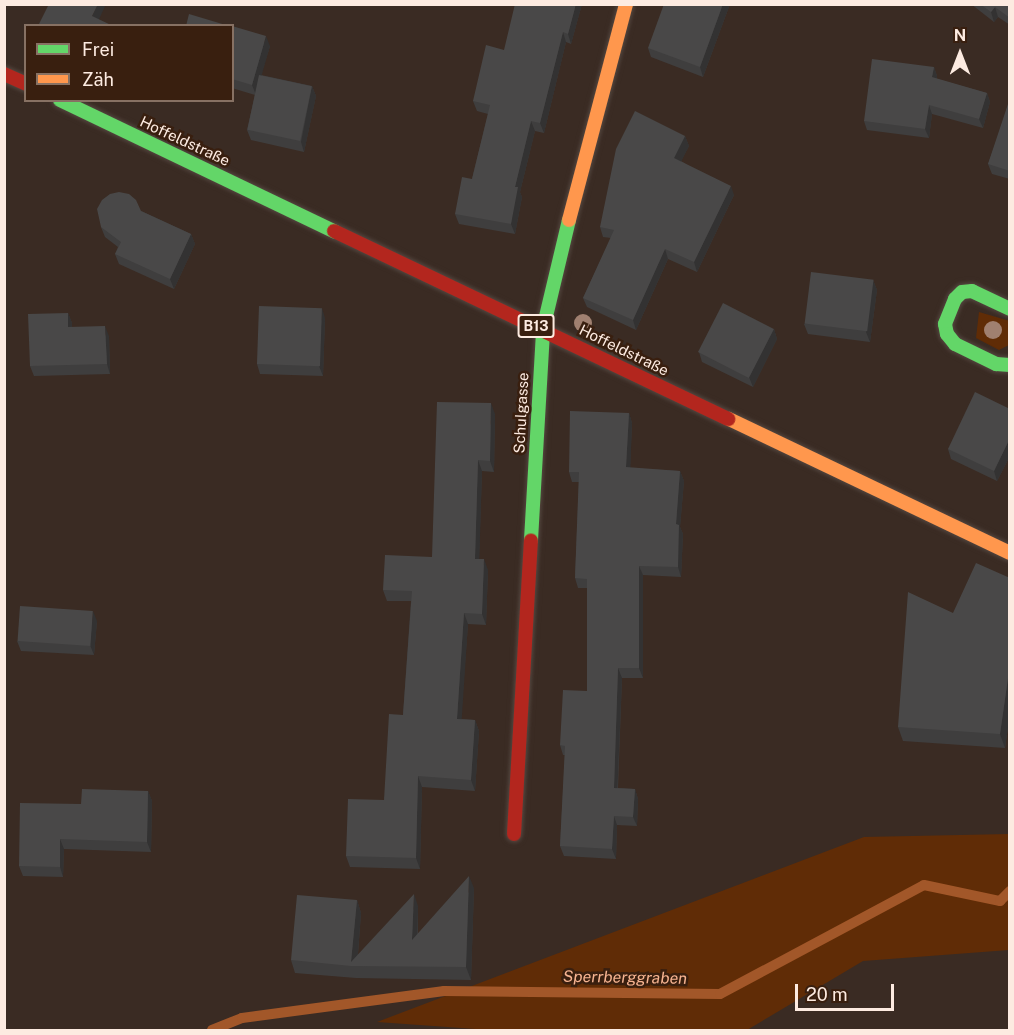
<!DOCTYPE html>
<html>
<head>
<meta charset="utf-8">
<style>
  body { margin:0 }
  #map { position:relative; width:1014px; height:1035px; overflow:hidden; background:#3a2b23; font-family:"Public Sans",sans-serif }
  div>[style] { position:absolute }
  .green>* { inset:0; background:#602c06 }
  .stream>* { height:10px; margin:-5px; padding:0 5px; transform-origin:5px; border-radius:5px; background:#a25729 }
  .roads { filter:drop-shadow(0 0 2px #544740) drop-shadow(0 0 2px #544740) }
  .fast>* { height:14px; margin:-7px; padding:0 7px; transform-origin:7px; border-radius:7px; background:#63d668 }
  .slow>* { height:14px; margin:-7px; padding:0 7px; transform-origin:7px; border-radius:7px; background:#ff974d }
  .jam>* { height:14px; margin:-7px; padding:0 7px; transform-origin:7px; border-radius:7px; background:#b3261e }
  .trees>* { width:18px; height:18px; margin:-9px; border-radius:50%; background:#a08070 }
  .wall>* { inset:0; background:#3f3e3e }
  .shaded-wall>* { inset:0; background:#333232 }
  .building>* { inset:0; background:#494848; transform-origin:0 0 }
  span { translate:-50% -50%; white-space:nowrap; text-align:center; line-height:1.15; -webkit-text-stroke:5px #391f0f; paint-order:stroke }
  .shield-label span { padding:2px 4px; background:#391f0f; border:2px solid; border-radius:4px; -webkit-text-stroke-width:0 }
  .shield-label { font-size:14px; color:#fdebe1; font-weight:700 }
  .street-label { font-size:15px; color:#fdebe1 }
  .water-label { font-size:16px; color:#f7b491; font-style:italic }
  .frame { position:absolute; inset:0; border:6px solid #fdebe1; pointer-events:none }
  .legend { position:absolute; left:24px; top:24px; width:210px; height:78px; box-sizing:border-box; background:#391f0f; border:2px solid #877163; margin:0; padding:8px 10px; list-style:none; font-size:18px; color:#fdebe1 }
  .legend li { display:flex; align-items:center; gap:12px; height:30px }
  .legend b { width:30px; border:2px solid #877163 }
  .north { position:absolute; left:930px; top:24px; width:60px; height:60px; -webkit-text-stroke:4px #391f0f; paint-order:stroke; rotate:0deg; font-size:16px; font-weight:700; line-height:24px; text-align:center; color:#fdebe1 }
  .north::after { content:''; display:block; margin:auto; width:21px; height:27px; background:#fdebe1; clip-path:polygon(50% 0,100% 100%,50% 72%,0 100%) }
  .scale { position:absolute; left:795px; top:984px; width:99px; height:27px; box-sizing:border-box; border:3px solid #fdebe1; border-top:0; padding-left:8px; font-size:18px; line-height:21px; white-space:nowrap; color:#fdebe1; -webkit-text-stroke:4px #391f0f; paint-order:stroke }
</style>
</head>
<body>
<div id="map">
  <div class="green">
    <i style="clip-path:polygon(979px 312px,1010px 321px,1009px 345px,999px 350px,976px 338px)"></i>
    <i style="clip-path:polygon(1009px 834px,1009px 950px,863px 961px,747px 1030px,490px 1030px,377px 1022px,864px 837px)"></i>
  </div>
  <div class="stream">
    <i style="left:212px;top:1030px;width:32px;rotate:-22deg"></i>
    <i style="left:242px;top:1018px;width:204px;rotate:-7.6deg"></i>
    <i style="left:444px;top:991px;width:276px;rotate:0.6deg"></i>
    <i style="left:720px;top:994px;width:231px;rotate:-28.1deg"></i>
    <i style="left:924px;top:885px;width:78px;rotate:11.9deg"></i>
    <i style="left:1000px;top:901px;width:14px;rotate:-45deg"></i>
  </div>
  <div class="roads">
    <div class="fast">
      <i style="left:60px;top:100px;width:304px;rotate:25.6deg"></i>
      <i style="left:1010px;top:309px;width:42px;rotate:-154.7deg"></i>
      <i style="left:972px;top:291px;width:10px;rotate:174deg"></i>
      <i style="left:962px;top:292px;width:10px;rotate:135deg"></i>
      <i style="left:955px;top:299px;width:27px;rotate:112deg"></i>
      <i style="left:945px;top:324px;width:10px;rotate:79deg"></i>
      <i style="left:947px;top:334px;width:13px;rotate:51deg"></i>
      <i style="left:955px;top:344px;width:46px;rotate:26deg"></i>
      <i style="left:996px;top:364px;width:14px;rotate:4deg"></i>
      <i style="left:531px;top:540px;width:211px;rotate:-86.7deg"></i>
      <i style="left:543px;top:329px;width:112px;rotate:-76.6deg"></i>
    </div>
    <div class="slow">
      <i style="left:569px;top:220px;width:223px;rotate:-75.2deg"></i>
      <i style="left:729px;top:419px;width:311px;rotate:25.5deg"></i>
    </div>
    <div class="jam">
      <i style="left:4px;top:74px;width:24px;rotate:24deg"></i>
      <i style="left:334px;top:231px;width:437px;rotate:25.5deg"></i>
      <i style="left:514px;top:834px;width:294px;rotate:-86.7deg"></i>
    </div>
  </div>
  <div class="trees">
    <i style="left:583px;top:323px"></i>
    <i style="left:993px;top:330px"></i>
  </div>
  <div class="wall">
    <i style="clip-path:polygon(582px 4px,571px 44px,566px 42px,544px 133px,535px 131px,520px 192px,522px 197px,515px 234px,459px 224px,455px 214px,472px 179px,488px 114px,477px 111px,473px 101px,504px 50px)"></i>
    <i style="clip-path:polygon(730px 4px,703px 77px,651px 57px,648px 48px)"></i>
    <i style="clip-path:polygon(971px 4px,1010px 4px,1010px 25px,998px 17px,994px 22px)"></i>
    <i style="clip-path:polygon(232px 26px,270px 46px,261px 75px,312px 86px,316px 96px,304px 152px,251px 140px,247px 130px,255px 95px,232px 88px)"></i>
    <i style="clip-path:polygon(934px 67px,937px 76px,937px 79px,987px 93px,990px 102px,983px 128px,932px 114px,929px 138px,867px 130px,864px 121px)"></i>
    <i style="clip-path:polygon(1010px 104px,1010px 179px,992px 174px,988px 164px)"></i>
    <i style="clip-path:polygon(685px 136px,689px 146px,681px 161px,734px 195px,697px 272px,668px 259px,636px 330px,587px 307px,583px 298px,611px 238px,603px 237px,600px 227px)"></i>
    <i style="clip-path:polygon(141px 211px,191px 234px,195px 244px,174px 289px,119px 264px,115px 254px,118px 247px,105px 237px,101px 227px)"></i>
    <i style="clip-path:polygon(873px 280px,877px 290px,870px 342px,808px 334px,804px 324px)"></i>
    <i style="clip-path:polygon(68px 313px,72px 323px,72px 327px,109px 336px,110px 374px,34px 376px,30px 366px)"></i>
    <i style="clip-path:polygon(325px 318px,323px 376px,260px 374px,257px 364px)"></i>
    <i style="clip-path:polygon(774px 329px,777px 339px,753px 387px,702px 362px,699px 352px)"></i>
    <i style="clip-path:polygon(1010px 409px,1010px 456px,997px 481px,951px 459px,948px 449px)"></i>
    <i style="clip-path:polygon(629px 413px,632px 423px,630px 468px,680px 471px,684px 481px,680px 527px,683px 534px,681px 577px,643px 575px,643px 678px,622px 678px,618px 788px,635px 789px,638px 799px,637px 826px,617px 825px,616px 859px,564px 856px,560px 846px,565px 755px,563px 755px,560px 745px,587px 691px,587px 588px,578px 588px,575px 578px,579px 482px,572px 482px,569px 472px)"></i>
    <i style="clip-path:polygon(495px 414px,494px 472px,482px 471px,479px 559px,488px 570px,486px 625px,468px 624px,461px 719px,475px 720px,479px 731px,475px 791px,422px 787px,420px 869px,350px 867px,346px 856px,384px 800px,403px 715px,411px 601px,387px 601px,383px 590px,432px 557px)"></i>
    <i style="clip-path:polygon(1010px 578px,1010px 714px,1005px 748px,903px 741px,898px 727px,953px 613px)"></i>
    <i style="clip-path:polygon(97px 621px,94px 655px,21px 651px,17px 641px)"></i>
    <i style="clip-path:polygon(148px 791px,152px 801px,151px 852px,64px 849px,63px 877px,23px 876px,19px 866px,81px 804px)"></i>
    <i style="clip-path:polygon(474px 888px,471px 980px,356px 978px,295px 973px,291px 960px,357px 900px,361px 913px,358px 955px,418px 906px,418px 934px)"></i>
  </div>
  <div class="shaded-wall">
    <i style="clip-path:polygon(98px 4px,106px 4px,96px 26px,92px 16px)"></i>
    <i style="clip-path:polygon(576px 4px,582px 4px,571px 44px,568px 34px)"></i>
    <i style="clip-path:polygon(723px 4px,730px 4px,703px 77px,700px 67px)"></i>
    <i style="clip-path:polygon(995px 7px,998px 17px,994px 22px,991px 12px)"></i>
    <i style="clip-path:polygon(563px 32px,566px 42px,544px 133px,540px 123px)"></i>
    <i style="clip-path:polygon(266px 36px,270px 46px,256px 95px,252px 85px)"></i>
    <i style="clip-path:polygon(934px 67px,937px 76px,936px 87px,932px 77px)"></i>
    <i style="clip-path:polygon(312px 86px,316px 96px,304px 152px,301px 142px)"></i>
    <i style="clip-path:polygon(987px 93px,990px 102px,983px 128px,979px 119px)"></i>
    <i style="clip-path:polygon(929px 105px,932px 114px,929px 138px,925px 129px)"></i>
    <i style="clip-path:polygon(531px 121px,535px 131px,520px 192px,522px 197px,515px 234px,511px 224px,515px 187px)"></i>
    <i style="clip-path:polygon(685px 136px,689px 146px,678px 168px,674px 158px)"></i>
    <i style="clip-path:polygon(731px 186px,734px 195px,697px 272px,694px 262px)"></i>
    <i style="clip-path:polygon(191px 234px,195px 244px,174px 289px,170px 279px)"></i>
    <i style="clip-path:polygon(665px 249px,668px 259px,636px 330px,633px 320px)"></i>
    <i style="clip-path:polygon(873px 280px,877px 290px,870px 342px,866px 332px)"></i>
    <i style="clip-path:polygon(322px 308px,325px 318px,323px 376px,319px 366px)"></i>
    <i style="clip-path:polygon(68px 313px,72px 323px,72px 337px,68px 327px)"></i>
    <i style="clip-path:polygon(105px 326px,109px 336px,110px 374px,107px 364px)"></i>
    <i style="clip-path:polygon(774px 329px,777px 339px,753px 387px,749px 377px)"></i>
    <i style="clip-path:polygon(491px 403px,495px 414px,494px 472px,490px 461px)"></i>
    <i style="clip-path:polygon(629px 413px,632px 423px,630px 477px,626px 467px)"></i>
    <i style="clip-path:polygon(1010px 438px,1010px 456px,997px 481px,994px 471px)"></i>
    <i style="clip-path:polygon(478px 460px,482px 471px,479px 569px,475px 559px)"></i>
    <i style="clip-path:polygon(680px 471px,684px 481px,680px 527px,683px 534px,681px 577px,678px 567px,676px 524px)"></i>
    <i style="clip-path:polygon(484px 559px,488px 570px,486px 625px,482px 614px)"></i>
    <i style="clip-path:polygon(639px 566px,643px 575px,643px 678px,639px 668px)"></i>
    <i style="clip-path:polygon(93px 611px,97px 621px,94px 655px,90px 645px)"></i>
    <i style="clip-path:polygon(464px 613px,468px 624px,461px 730px,457px 719px)"></i>
    <i style="clip-path:polygon(1010px 664px,1010px 714px,1005px 748px,1000px 734px)"></i>
    <i style="clip-path:polygon(618px 668px,622px 678px,617px 798px,614px 788px)"></i>
    <i style="clip-path:polygon(475px 720px,479px 731px,475px 791px,471px 780px)"></i>
    <i style="clip-path:polygon(418px 776px,422px 787px,420px 869px,416px 858px)"></i>
    <i style="clip-path:polygon(635px 789px,638px 799px,637px 826px,633px 817px)"></i>
    <i style="clip-path:polygon(148px 791px,152px 801px,151px 852px,147px 842px)"></i>
    <i style="clip-path:polygon(614px 816px,617px 825px,616px 859px,612px 849px)"></i>
    <i style="clip-path:polygon(60px 839px,64px 849px,63px 877px,60px 867px)"></i>
    <i style="clip-path:polygon(469px 876px,474px 888px,471px 980px,466px 967px)"></i>
    <i style="clip-path:polygon(414px 894px,418px 906px,417px 953px,412px 940px)"></i>
    <i style="clip-path:polygon(357px 900px,361px 913px,357px 966px,351px 962px)"></i>
  </div>
  <div class="building">
    <i style="clip-path:polygon(49px 4px,98px 4px,92px 16px,111px 25px,38px 26px)"></i>
    <i style="clip-path:polygon(515px 4px,576px 4px,568px 34px,563px 32px,540px 123px,531px 121px,515px 187px,518px 187px,511px 224px,455px 214px,462px 177px,472px 179px,490px 105px,473px 101px,486px 45px,504px 50px)"></i>
    <i style="clip-path:polygon(664px 4px,723px 4px,700px 67px,648px 48px)"></i>
    <i style="clip-path:polygon(980px 4px,1010px 4px,1010px 18px,995px 7px,991px 12px)"></i>
    <i style="clip-path:polygon(189px 14px,229px 26px,186px 26px)"></i>
    <i style="clip-path:polygon(232px 26px,266px 36px,252px 85px,232px 79px)"></i>
    <i style="clip-path:polygon(872px 59px,934px 67px,932px 77px,987px 93px,979px 119px,929px 105px,925px 129px,864px 121px)"></i>
    <i style="left:259px;top:75px;width:54px;height:56px;rotate:12deg"></i>
    <i style="clip-path:polygon(1008px 104px,1010px 104px,1010px 171px,988px 164px)"></i>
    <i style="clip-path:polygon(635px 111px,685px 136px,674px 158px,731px 186px,694px 262px,665px 249px,633px 320px,583px 298px,614px 230px,600px 227px,616px 149px)"></i>
    <i style="clip-path:polygon(119px 192px,129px 194px,136px 200px,141px 211px,191px 234px,170px 279px,115px 254px,121px 242px,101px 227px,97px 209px,102px 200px,110px 194px)"></i>
    <i style="left:811px;top:272px;width:63px;height:52px;rotate:7deg"></i>
    <i style="left:723px;top:303px;width:57px;height:55px;rotate:27deg"></i>
    <i style="left:259px;top:306px;width:63px;height:58px;rotate:2deg"></i>
    <i style="clip-path:polygon(68px 313px,68px 327px,105px 326px,107px 364px,30px 366px,28px 314px)"></i>
    <i style="clip-path:polygon(975px 392px,1010px 409px,1010px 438px,994px 471px,948px 449px)"></i>
    <i style="clip-path:polygon(437px 402px,491px 403px,490px 461px,478px 460px,475px 559px,484px 559px,482px 614px,464px 613px,457px 719px,475px 720px,471px 780px,418px 776px,416px 858px,346px 856px,348px 799px,384px 800px,389px 714px,403px 715px,412px 591px,383px 590px,385px 555px,432px 557px)"></i>
    <i style="clip-path:polygon(570px 411px,629px 413px,626px 467px,680px 471px,676px 524px,679px 525px,678px 567px,639px 566px,639px 668px,618px 668px,614px 788px,635px 789px,633px 817px,614px 816px,612px 849px,560px 846px,565px 746px,560px 745px,563px 690px,587px 691px,587px 579px,575px 578px,579px 472px,569px 472px)"></i>
    <i style="clip-path:polygon(976px 563px,1010px 578px,1010px 664px,1000px 734px,898px 727px,908px 592px,953px 613px)"></i>
    <i style="left:20px;top:606px;width:73px;height:35px;rotate:4deg"></i>
    <i style="clip-path:polygon(82px 789px,148px 791px,147px 842px,60px 839px,60px 867px,19px 866px,20px 803px,81px 804px)"></i>
    <i style="clip-path:polygon(469px 876px,466px 967px,351px 966px,291px 960px,297px 895px,357px 900px,351px 962px,414px 894px,412px 940px)"></i>
  </div>
  <div class="shield-label">
    <span style="left:536px;top:326px">B13</span>
  </div>
  <div class="street-label">
    <span style="left:185px;top:141px;rotate:25deg">Hoffeldstraße</span>
    <span style="left:624px;top:350px;rotate:26deg">Hoffeldstraße</span>
    <span style="left:521px;top:413px;rotate:-87deg">Schulgasse</span>
  </div>
  <div class="water-label">
    <span style="left:625px;top:978px;rotate:1deg">Sperrberggraben</span>
  </div>
  <div class="frame"></div>
  <ul class="legend">
  <li><b style="height:8px;background:#63d668"></b>Frei</li>
  <li><b style="height:8px;background:#ff974d"></b>Zäh</li>
  </ul>
  <div class="north">N</div>
  <div class="scale">20 m</div>
</div>
</body>
</html>
